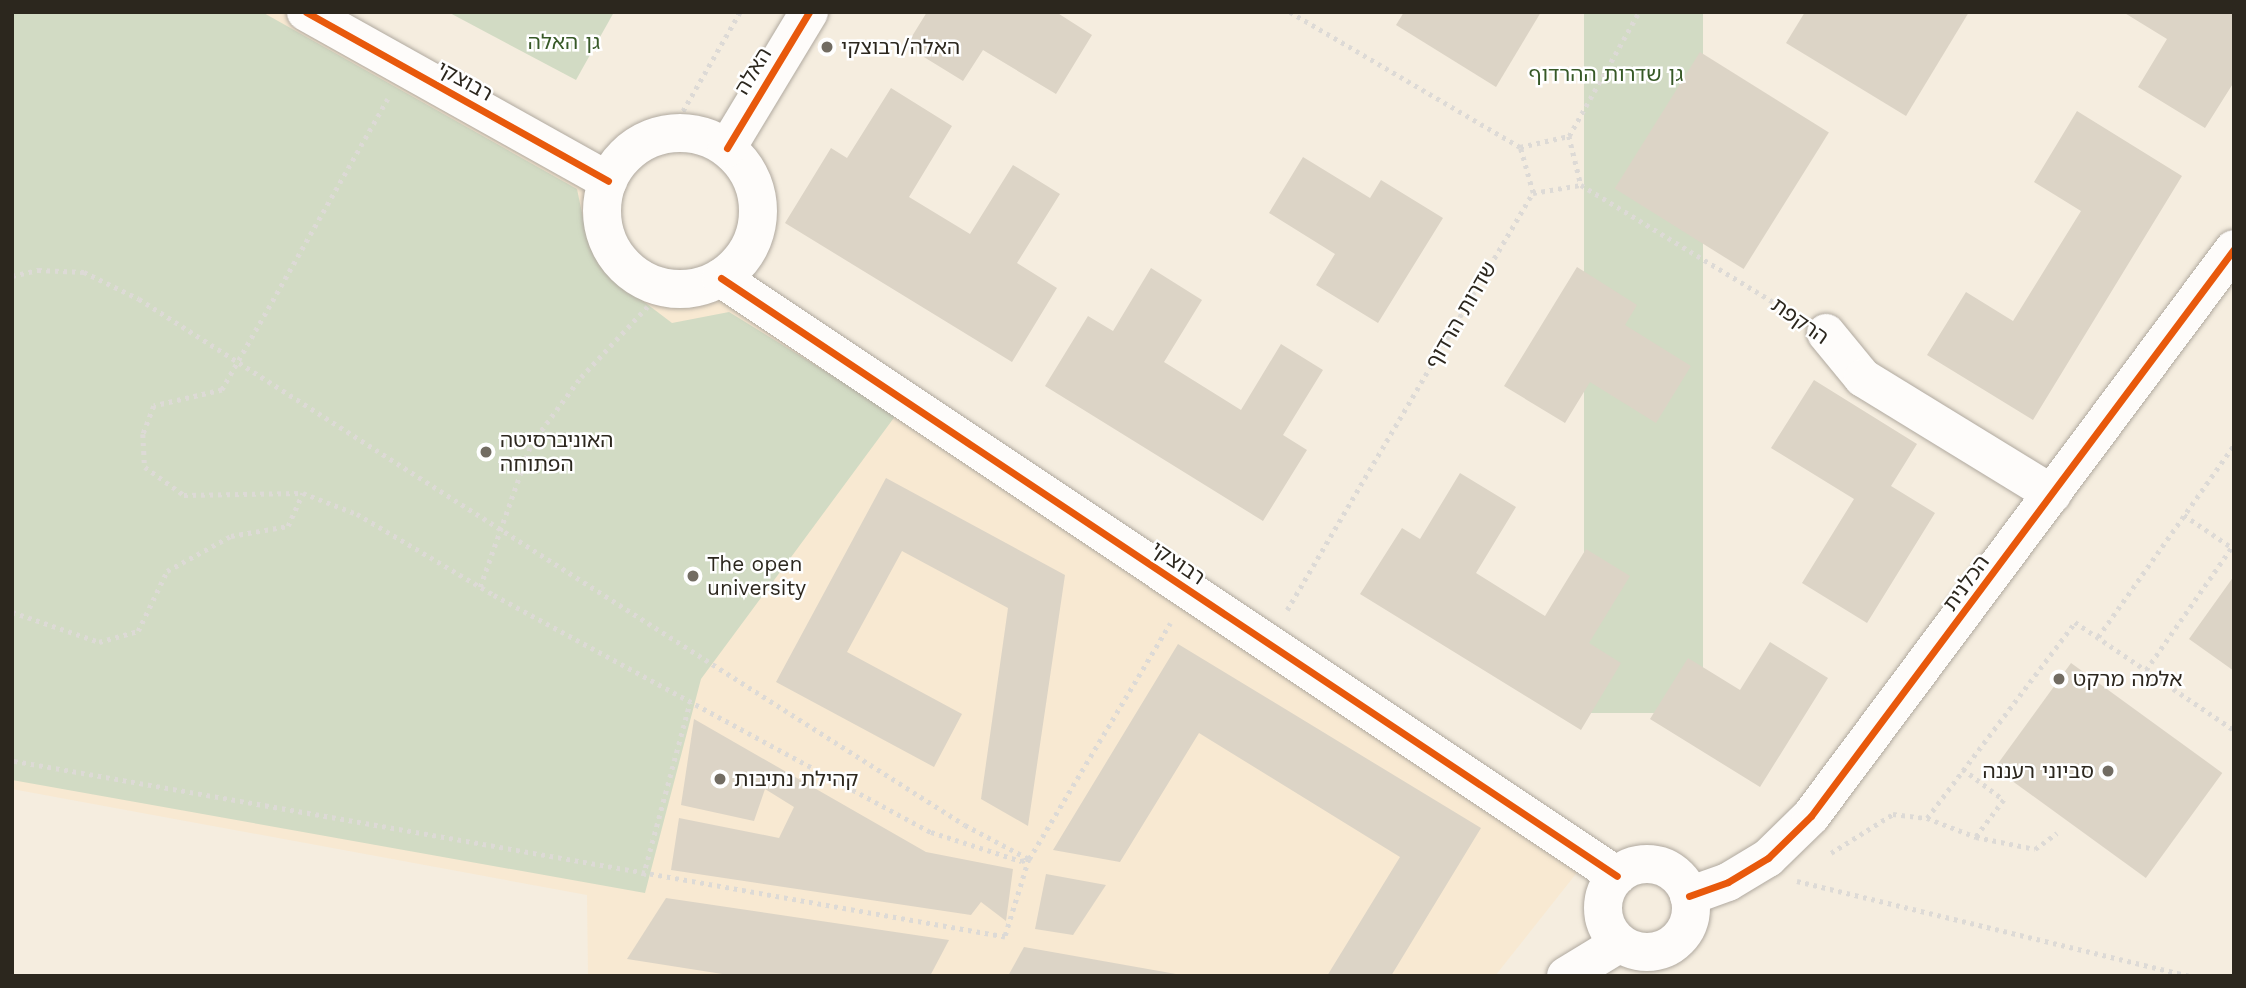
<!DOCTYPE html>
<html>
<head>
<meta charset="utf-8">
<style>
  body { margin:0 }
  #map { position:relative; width:2246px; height:988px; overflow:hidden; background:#f5eddf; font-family:"Work Sans","Noto Sans Hebrew",sans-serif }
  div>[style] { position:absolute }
  .built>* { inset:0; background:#f8e9d2 }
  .green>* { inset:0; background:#d2dbc4; transform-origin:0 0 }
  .building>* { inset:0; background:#dcd4c6; transform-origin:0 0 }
  .path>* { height:4.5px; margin-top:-2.25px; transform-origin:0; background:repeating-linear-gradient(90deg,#dddad6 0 3.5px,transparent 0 8.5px) }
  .roads { filter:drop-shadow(0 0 2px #b0a99f) drop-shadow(0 0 2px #b0a99f) }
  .minor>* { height:38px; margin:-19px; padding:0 19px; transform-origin:19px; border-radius:19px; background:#fefcfa }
  .minor>.ring { margin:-19px; padding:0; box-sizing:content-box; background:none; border:38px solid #fefcfa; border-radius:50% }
  .cycleway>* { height:7px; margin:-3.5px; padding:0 3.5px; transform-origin:3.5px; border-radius:3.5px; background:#e8590c }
  .dots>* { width:19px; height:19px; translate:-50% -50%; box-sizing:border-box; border:4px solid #fff; border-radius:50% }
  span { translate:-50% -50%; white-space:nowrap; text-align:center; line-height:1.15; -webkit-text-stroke:5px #fff; paint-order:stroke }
  .park-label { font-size:21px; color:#375927 }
  .poi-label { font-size:21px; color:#2c271e }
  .left { translate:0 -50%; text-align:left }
  .right { translate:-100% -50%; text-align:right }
  .street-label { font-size:21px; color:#2c271e }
  .frame { position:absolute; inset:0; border:14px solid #2c271e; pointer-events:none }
</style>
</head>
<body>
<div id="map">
  <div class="built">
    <i style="clip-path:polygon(12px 12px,284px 12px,600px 183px,597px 226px,617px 268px,648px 297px,667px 304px,722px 294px,1583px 865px,1495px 976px,588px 976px,587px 895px,12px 789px)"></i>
  </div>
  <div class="green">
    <i style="clip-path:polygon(12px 12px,262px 12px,577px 189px,587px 237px,618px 282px,672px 323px,729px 312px,896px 415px,701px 679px,645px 893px,12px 780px)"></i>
    <i style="clip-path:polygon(448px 12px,614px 12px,576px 80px)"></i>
    <i style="left:1584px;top:12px;width:119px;height:701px"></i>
  </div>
  <div class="building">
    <i style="clip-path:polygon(927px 12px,1056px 12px,1092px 35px,1056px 94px,983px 50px,963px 81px,906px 46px)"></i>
    <i style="clip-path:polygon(1404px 12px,1541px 12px,1496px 87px,1396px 25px)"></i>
    <i style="clip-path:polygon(1805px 12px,1969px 12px,1906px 116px,1786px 43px)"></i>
    <i style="clip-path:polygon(2123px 12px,2234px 12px,2234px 82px,2205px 128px,2138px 87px,2167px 39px)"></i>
    <i style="left:1700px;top:52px;width:152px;height:161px;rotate:32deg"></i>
    <i style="clip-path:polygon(891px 88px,952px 126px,909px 197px,970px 234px,1013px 165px,1060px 194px,1017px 263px,1057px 288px,1012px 362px,785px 223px,831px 148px,847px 158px)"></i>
    <i style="clip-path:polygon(2077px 111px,2182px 176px,2033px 420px,1927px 355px,1966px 292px,2013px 321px,2081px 211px,2034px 182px)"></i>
    <i style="clip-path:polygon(1303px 157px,1370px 198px,1381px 180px,1443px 218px,1378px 323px,1316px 285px,1335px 254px,1269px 213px)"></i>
    <i style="clip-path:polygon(1577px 267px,1637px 305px,1625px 325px,1691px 366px,1656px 423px,1590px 382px,1565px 423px,1504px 386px)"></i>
    <i style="clip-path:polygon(1151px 268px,1202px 300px,1164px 362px,1241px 410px,1281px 344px,1323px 370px,1283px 435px,1307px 450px,1263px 521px,1045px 386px,1088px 316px,1113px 331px)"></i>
    <i style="clip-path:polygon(1814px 380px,1917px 444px,1891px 486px,1935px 513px,1867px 623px,1802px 583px,1854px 499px,1771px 448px)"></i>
    <i style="clip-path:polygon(1460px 473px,1516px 507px,1476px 573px,1545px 616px,1586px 549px,1630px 576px,1589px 643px,1621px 663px,1581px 730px,1360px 594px,1402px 528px,1420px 539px)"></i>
    <i style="clip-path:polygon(886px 478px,1065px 575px,1028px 826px,981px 799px,1008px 608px,902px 551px,847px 652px,962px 714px,934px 767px,776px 682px)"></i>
    <i style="clip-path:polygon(2234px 576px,2234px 671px,2189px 639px)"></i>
    <i style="clip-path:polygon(1770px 642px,1828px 678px,1760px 787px,1650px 719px,1688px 658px,1740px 690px)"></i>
    <i style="clip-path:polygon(1178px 644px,1481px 828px,1391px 976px,1327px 976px,1400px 857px,1199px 733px,1120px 862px,1053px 850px)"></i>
    <i style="left:2071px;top:663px;width:187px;height:130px;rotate:36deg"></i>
    <i style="clip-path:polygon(694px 719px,926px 852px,1013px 869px,1006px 921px,981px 902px,971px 915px,671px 870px,679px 818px,779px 838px,794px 807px,765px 789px,754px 821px,681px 805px)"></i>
    <i style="clip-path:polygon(1046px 874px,1106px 885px,1073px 935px,1035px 929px)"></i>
    <i style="clip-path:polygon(666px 898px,949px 940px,930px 976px,735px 976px,627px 959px)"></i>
    <i style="clip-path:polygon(1024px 947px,1176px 974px,1176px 976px,1008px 976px)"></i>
  </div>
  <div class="path">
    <i style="left:1290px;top:12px;width:267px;rotate:30.4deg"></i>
    <i style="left:388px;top:99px;width:335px;rotate:119.7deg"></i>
    <i style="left:222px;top:390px;width:70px;rotate:166.8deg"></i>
    <i style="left:154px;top:406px;width:30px;rotate:111deg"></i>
    <i style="left:143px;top:434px;width:33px;rotate:87deg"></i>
    <i style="left:145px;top:467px;width:48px;rotate:35.7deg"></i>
    <i style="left:184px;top:495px;width:119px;rotate:-1deg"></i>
    <i style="left:303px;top:493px;width:58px;rotate:21.3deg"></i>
    <i style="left:357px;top:514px;width:159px;rotate:30.6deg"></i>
    <i style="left:494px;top:595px;width:497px;rotate:28.5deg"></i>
    <i style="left:931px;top:832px;width:95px;rotate:17.9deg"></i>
    <i style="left:1021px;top:861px;width:8px;rotate:-14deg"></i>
    <i style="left:1029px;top:859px;width:275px;rotate:-59.1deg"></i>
    <i style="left:670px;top:133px;width:140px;rotate:-60deg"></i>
    <i style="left:1569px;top:136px;width:50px;rotate:76.2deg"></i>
    <i style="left:1533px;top:193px;width:49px;rotate:-9.5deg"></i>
    <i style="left:1581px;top:185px;width:250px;rotate:31.3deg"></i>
    <i style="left:12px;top:276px;width:27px;rotate:-13deg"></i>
    <i style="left:38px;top:270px;width:46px;rotate:2.5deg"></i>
    <i style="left:84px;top:272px;width:61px;rotate:26.1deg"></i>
    <i style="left:139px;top:299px;width:979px;rotate:32.49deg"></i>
    <i style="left:965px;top:825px;width:72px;rotate:28deg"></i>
    <i style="left:1029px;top:859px;width:82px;rotate:107.1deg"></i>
    <i style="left:1005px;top:937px;width:1008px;rotate:-169.95deg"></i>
    <i style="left:2184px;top:515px;width:57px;rotate:34.2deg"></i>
    <i style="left:480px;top:587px;width:152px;rotate:-70.4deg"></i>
    <i style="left:531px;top:444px;width:84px;rotate:-53.3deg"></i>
    <i style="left:581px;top:377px;width:121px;rotate:-46.7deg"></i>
    <i style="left:1287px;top:610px;width:484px;rotate:-59.5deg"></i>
    <i style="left:1533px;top:193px;width:48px;rotate:-105.8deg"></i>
    <i style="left:1520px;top:147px;width:50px;rotate:-12.7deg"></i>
    <i style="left:1569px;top:136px;width:142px;rotate:-60.6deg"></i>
    <i style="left:12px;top:612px;width:92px;rotate:19deg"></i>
    <i style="left:99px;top:642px;width:41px;rotate:-15.8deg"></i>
    <i style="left:138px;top:631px;width:67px;rotate:-64.2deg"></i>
    <i style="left:167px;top:571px;width:73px;rotate:-28.7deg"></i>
    <i style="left:231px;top:536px;width:58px;rotate:-10deg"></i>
    <i style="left:288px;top:526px;width:36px;rotate:-66deg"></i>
    <i style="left:2098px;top:637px;width:235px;rotate:-54.7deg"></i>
    <i style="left:2146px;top:670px;width:154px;rotate:-55.1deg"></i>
    <i style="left:1963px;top:769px;width:51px;rotate:37.1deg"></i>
    <i style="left:2004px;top:800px;width:46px;rotate:127.1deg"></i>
    <i style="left:1927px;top:818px;width:53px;rotate:21.2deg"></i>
    <i style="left:1976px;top:837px;width:60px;rotate:11.5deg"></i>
    <i style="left:2035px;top:849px;width:27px;rotate:-36deg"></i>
    <i style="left:1831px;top:853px;width:73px;rotate:-32.2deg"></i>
    <i style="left:1893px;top:814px;width:34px;rotate:7deg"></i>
    <i style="left:1927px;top:818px;width:246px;rotate:-52.9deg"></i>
    <i style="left:2075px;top:622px;width:192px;rotate:34.2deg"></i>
    <i style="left:643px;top:876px;width:180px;rotate:-74.9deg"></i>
    <i style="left:1797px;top:881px;width:404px;rotate:13.6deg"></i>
  </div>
  <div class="roads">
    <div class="minor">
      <i style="left:306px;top:12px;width:346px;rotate:29.2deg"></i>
      <i class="ring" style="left:602px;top:133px;width:118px;height:118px"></i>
      <i style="left:727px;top:148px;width:159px;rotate:-58.9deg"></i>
      <i style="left:721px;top:278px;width:1077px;rotate:33.72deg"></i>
      <i style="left:1826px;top:333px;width:58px;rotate:50.6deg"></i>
      <i style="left:1863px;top:378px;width:222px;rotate:31.5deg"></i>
      <i class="ring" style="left:1603px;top:864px;width:50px;height:50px"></i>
      <i style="left:1689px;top:896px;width:41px;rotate:-19.7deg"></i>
      <i style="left:1728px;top:882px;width:47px;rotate:-31deg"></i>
      <i style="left:1768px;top:858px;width:60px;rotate:-44.3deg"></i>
      <i style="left:1811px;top:816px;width:707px;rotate:-53.28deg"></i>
      <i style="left:1566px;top:976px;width:63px;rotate:-31.4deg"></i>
    </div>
  </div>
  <div class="cycleway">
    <i style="left:306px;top:12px;width:346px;rotate:29.2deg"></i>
    <i style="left:727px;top:148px;width:159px;rotate:-58.9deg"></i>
    <i style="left:721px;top:278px;width:1077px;rotate:33.72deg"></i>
    <i style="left:1689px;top:896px;width:41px;rotate:-19.7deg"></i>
    <i style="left:1728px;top:882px;width:47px;rotate:-31deg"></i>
    <i style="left:1768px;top:858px;width:60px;rotate:-44.3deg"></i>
    <i style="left:1811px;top:816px;width:707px;rotate:-53.28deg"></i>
  </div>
  <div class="dots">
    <i style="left:827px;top:47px;background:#726c62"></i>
    <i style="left:486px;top:452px;background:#726c62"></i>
    <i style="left:693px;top:576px;background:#726c62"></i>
    <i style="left:2059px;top:679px;background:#726c62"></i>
    <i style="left:2108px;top:771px;background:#726c62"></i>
    <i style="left:720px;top:779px;background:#726c62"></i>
  </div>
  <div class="park-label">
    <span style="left:564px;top:42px">גן האלה</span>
    <span style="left:1606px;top:74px">גן שדרות ההרדוף</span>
  </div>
  <div class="poi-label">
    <span class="left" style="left:841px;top:47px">האלה/רבוצקי</span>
    <span class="left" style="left:500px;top:452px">האוניברסיטה<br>הפתוחה</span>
    <span class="left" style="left:707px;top:576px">The open<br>university</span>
    <span class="left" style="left:2073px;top:679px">אלמה מרקט</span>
    <span class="right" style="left:2094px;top:771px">סביוני רעננה</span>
    <span class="left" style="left:734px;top:779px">קהילת נתיבות</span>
  </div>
  <div class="street-label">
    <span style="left:753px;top:71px;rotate:-59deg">האלה</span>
    <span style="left:465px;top:81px;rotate:29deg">רבוצקי</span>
    <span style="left:1461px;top:315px;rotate:-60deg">שדרות הרדוף</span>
    <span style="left:1800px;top:321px;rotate:35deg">הרקפת</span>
    <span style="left:1178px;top:563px;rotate:34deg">רבוצקי</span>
    <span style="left:1966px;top:583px;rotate:-54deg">הכלנית</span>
  </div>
  <div class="frame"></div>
</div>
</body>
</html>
